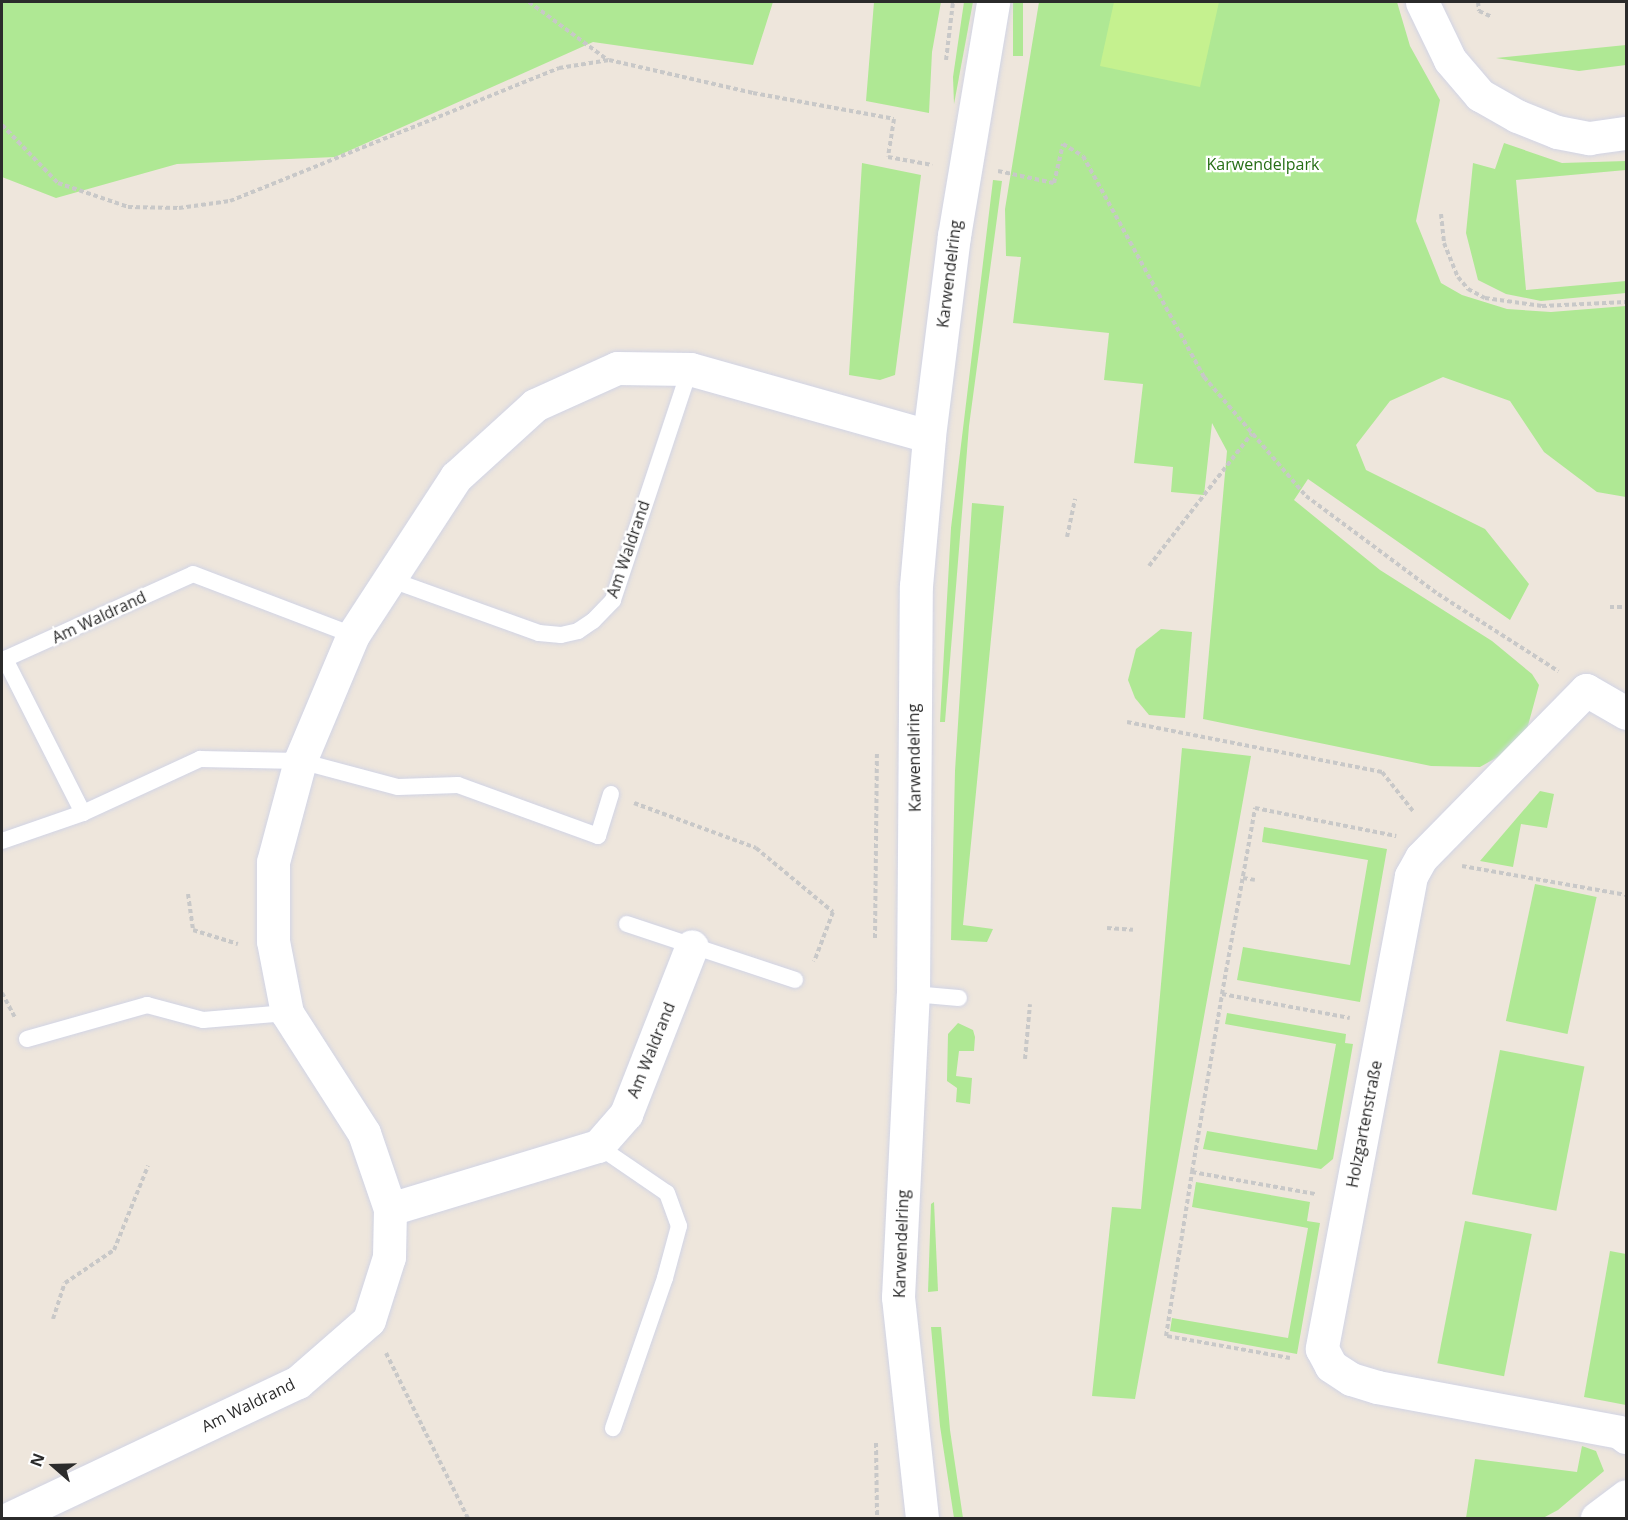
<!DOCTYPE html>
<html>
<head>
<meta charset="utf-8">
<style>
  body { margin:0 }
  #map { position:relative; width:1628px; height:1520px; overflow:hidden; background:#eee6dc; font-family:"Open Sans",sans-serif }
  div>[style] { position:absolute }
  .green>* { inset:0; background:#afe894; transform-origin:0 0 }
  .pitch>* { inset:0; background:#c5f18f }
  .path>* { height:4px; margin-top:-2px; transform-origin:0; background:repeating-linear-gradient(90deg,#c8c8c8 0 4.5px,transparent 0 7.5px) }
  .roads { filter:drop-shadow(0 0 2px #d1d4e5) drop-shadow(0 0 2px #d1d4e5) }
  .service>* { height:16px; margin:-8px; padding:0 8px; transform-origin:8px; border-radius:8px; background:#fff }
  .minor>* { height:33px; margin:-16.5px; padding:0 16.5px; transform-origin:16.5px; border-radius:16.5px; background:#fff }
  .secondary>* { height:33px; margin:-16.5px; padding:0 16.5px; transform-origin:16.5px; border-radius:16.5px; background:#fff }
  span { translate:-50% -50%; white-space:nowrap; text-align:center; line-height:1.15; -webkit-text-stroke:4.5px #fff; paint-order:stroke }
  .park-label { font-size:16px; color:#266e15 }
  .street-label { font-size:16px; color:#2b2b2b }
  .frame { position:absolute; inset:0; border:3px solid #2b2b2b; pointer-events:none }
  .north { position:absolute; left:24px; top:1436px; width:60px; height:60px; -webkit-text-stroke:4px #fff; paint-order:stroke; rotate:290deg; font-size:16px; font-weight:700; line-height:24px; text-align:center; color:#2b2b2b }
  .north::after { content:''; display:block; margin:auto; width:21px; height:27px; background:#2b2b2b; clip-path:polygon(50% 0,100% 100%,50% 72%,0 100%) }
</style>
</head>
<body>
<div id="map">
  <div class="green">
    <i style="clip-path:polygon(2px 2px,773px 2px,753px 65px,593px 42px,335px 157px,177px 164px,56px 198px,2px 177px)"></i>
    <i style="clip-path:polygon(874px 2px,941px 2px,932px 52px,929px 113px,866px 101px)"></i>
    <i style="clip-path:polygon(964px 2px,973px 2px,954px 104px,953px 77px)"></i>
    <i style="left:1013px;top:2px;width:10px;height:54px"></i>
    <i style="clip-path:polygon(1039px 2px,1397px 2px,1410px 46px,1440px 100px,1416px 221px,1441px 283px,1462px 295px,1507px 309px,1551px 312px,1626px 306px,1626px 497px,1597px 492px,1544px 452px,1510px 401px,1443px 377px,1390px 401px,1356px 445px,1366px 470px,1485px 529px,1529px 584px,1510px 620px,1308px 479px,1294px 500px,1380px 570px,1492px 641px,1532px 674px,1539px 685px,1526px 733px,1512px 749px,1480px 767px,1431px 766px,1203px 719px,1227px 451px,1212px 423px,1204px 495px,1171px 492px,1173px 467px,1134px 463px,1143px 384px,1104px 380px,1109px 333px,1013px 323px,1021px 257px,1006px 256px,1005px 209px)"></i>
    <i style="clip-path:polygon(1626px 45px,1626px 65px,1579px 71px,1496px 58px)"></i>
    <i style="clip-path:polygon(1504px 143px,1562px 163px,1626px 161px,1626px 170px,1516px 180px,1526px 290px,1626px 281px,1626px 293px,1541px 301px,1506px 294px,1478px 280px,1466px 233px,1473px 163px,1495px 169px)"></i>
    <i style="clip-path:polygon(862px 163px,921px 175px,895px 375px,880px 380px,849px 375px)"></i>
    <i style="clip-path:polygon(993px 180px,1002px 181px,969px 426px,945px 722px,940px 722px,951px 528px)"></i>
    <i style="clip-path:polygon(972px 503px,1004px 506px,963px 925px,993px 929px,987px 942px,951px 940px,955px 771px)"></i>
    <i style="clip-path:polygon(1161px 629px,1192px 632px,1185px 718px,1149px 715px,1135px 698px,1128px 680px,1136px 649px)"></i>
    <i style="clip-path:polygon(1182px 748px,1251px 756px,1135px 1399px,1092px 1396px,1112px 1207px,1141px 1209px)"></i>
    <i style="clip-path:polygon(1540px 791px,1554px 794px,1547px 828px,1521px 824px,1513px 867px,1480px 861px)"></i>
    <i style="clip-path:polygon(1264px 827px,1387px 849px,1360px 1002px,1237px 980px,1243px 947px,1350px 965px,1368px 860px,1262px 842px)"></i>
    <i style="left:1535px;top:884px;width:63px;height:140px;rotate:12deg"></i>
    <i style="clip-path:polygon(1227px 1013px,1346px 1034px,1345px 1043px,1353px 1044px,1333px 1159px,1321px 1169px,1203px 1149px,1207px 1131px,1317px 1150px,1336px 1044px,1225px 1024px)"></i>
    <i style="clip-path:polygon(958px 1023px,973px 1030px,975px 1037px,974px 1051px,959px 1051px,956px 1076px,972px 1078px,970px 1104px,956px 1102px,957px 1088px,947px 1081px,948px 1034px)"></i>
    <i style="left:1500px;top:1050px;width:86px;height:147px;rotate:11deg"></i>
    <i style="clip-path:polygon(1196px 1182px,1310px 1202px,1307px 1221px,1320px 1223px,1297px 1354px,1170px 1331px,1172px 1318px,1288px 1338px,1308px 1228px,1192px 1207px)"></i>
    <i style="clip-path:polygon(934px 1202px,938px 1291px,928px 1292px,931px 1204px)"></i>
    <i style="left:1465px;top:1221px;width:68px;height:145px;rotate:11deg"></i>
    <i style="clip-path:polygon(1610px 1251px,1626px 1254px,1626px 1405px,1584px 1397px)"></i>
    <i style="clip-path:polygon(941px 1327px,950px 1430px,963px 1518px,954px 1518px,940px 1426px,931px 1327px)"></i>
    <i style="clip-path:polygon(1582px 1446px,1596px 1451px,1604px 1471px,1558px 1510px,1543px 1518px,1466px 1518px,1475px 1459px,1577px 1472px)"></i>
  </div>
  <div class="pitch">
    <i style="clip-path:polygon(1114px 2px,1219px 2px,1200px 87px,1100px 66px)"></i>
  </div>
  <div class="path">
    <i style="left:529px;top:2px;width:98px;rotate:36.3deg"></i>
    <i style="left:1478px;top:2px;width:9px;rotate:84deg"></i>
    <i style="left:1479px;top:11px;width:14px;rotate:25deg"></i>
    <i style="left:946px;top:60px;width:58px;rotate:-83.1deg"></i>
    <i style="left:2px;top:125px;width:81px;rotate:46deg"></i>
    <i style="left:58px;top:183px;width:74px;rotate:18.9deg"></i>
    <i style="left:128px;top:207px;width:51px;rotate:1.1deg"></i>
    <i style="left:179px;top:208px;width:51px;rotate:-7.8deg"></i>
    <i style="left:230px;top:201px;width:355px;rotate:-22deg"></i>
    <i style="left:559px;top:68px;width:51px;rotate:-9.1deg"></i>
    <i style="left:609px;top:60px;width:148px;rotate:12.9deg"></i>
    <i style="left:753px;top:93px;width:143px;rotate:10.4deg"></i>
    <i style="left:894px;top:119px;width:38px;rotate:99deg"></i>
    <i style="left:888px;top:157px;width:45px;rotate:10.3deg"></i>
    <i style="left:998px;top:171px;width:57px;rotate:12.1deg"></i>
    <i style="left:1054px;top:183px;width:40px;rotate:-77deg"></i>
    <i style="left:1063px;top:144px;width:23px;rotate:31deg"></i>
    <i style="left:1083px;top:156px;width:252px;rotate:61.3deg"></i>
    <i style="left:1204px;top:377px;width:157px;rotate:49.4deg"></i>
    <i style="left:1306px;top:496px;width:164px;rotate:36.6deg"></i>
    <i style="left:1438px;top:594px;width:143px;rotate:32.7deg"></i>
    <i style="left:1441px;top:214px;width:29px;rotate:84deg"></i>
    <i style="left:1444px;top:243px;width:37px;rotate:68deg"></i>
    <i style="left:1458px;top:277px;width:16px;rotate:50deg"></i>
    <i style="left:1468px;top:289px;width:19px;rotate:28deg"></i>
    <i style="left:1485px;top:298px;width:58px;rotate:8deg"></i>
    <i style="left:1542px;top:306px;width:84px;rotate:-2.7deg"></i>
    <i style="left:1067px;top:537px;width:39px;rotate:-78deg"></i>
    <i style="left:1149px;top:566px;width:168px;rotate:-52.2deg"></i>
    <i style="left:1610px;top:607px;width:16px"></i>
    <i style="left:1127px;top:722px;width:260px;rotate:11.1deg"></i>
    <i style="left:1382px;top:772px;width:50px;rotate:51.5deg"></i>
    <i style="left:634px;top:803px;width:130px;rotate:20.2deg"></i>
    <i style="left:756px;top:848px;width:100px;rotate:39.7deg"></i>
    <i style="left:833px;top:912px;width:53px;rotate:110.8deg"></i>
    <i style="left:1462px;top:866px;width:167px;rotate:10deg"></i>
    <i style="left:1243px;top:878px;width:12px;rotate:9deg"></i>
    <i style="left:188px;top:894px;width:36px;rotate:82deg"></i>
    <i style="left:193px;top:930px;width:47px;rotate:17.3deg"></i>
    <i style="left:1107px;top:928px;width:26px;rotate:4deg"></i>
    <i style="left:875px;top:938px;width:184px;rotate:-89.4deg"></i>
    <i style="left:2px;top:993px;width:27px;rotate:62deg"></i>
    <i style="left:1222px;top:994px;width:189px;rotate:-79.9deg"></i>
    <i style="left:1255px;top:808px;width:144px;rotate:11.2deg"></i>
    <i style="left:1025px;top:1059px;width:55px;rotate:-84.8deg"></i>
    <i style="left:1192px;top:1172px;width:181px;rotate:-80.4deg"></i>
    <i style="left:1222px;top:994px;width:130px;rotate:10.6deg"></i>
    <i style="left:53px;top:1319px;width:38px;rotate:-72deg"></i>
    <i style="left:65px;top:1283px;width:59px;rotate:-34deg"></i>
    <i style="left:114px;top:1250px;width:91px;rotate:-68deg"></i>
    <i style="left:386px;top:1353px;width:184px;rotate:63.6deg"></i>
    <i style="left:1290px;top:1358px;width:126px;rotate:-169.9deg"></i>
    <i style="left:1166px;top:1336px;width:89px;rotate:-81deg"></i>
    <i style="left:1180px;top:1248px;width:77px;rotate:-81deg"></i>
    <i style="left:1192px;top:1172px;width:126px;rotate:10.1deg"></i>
    <i style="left:876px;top:1443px;width:75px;rotate:89.2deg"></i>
  </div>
  <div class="roads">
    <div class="service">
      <i style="left:389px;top:579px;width:159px;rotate:19.8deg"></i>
      <i style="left:539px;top:633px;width:22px;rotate:5deg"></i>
      <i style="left:561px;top:635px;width:17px;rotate:-13deg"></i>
      <i style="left:578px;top:631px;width:18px;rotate:-34deg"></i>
      <i style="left:593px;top:621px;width:29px;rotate:-46deg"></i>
      <i style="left:613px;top:600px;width:243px;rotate:-71.6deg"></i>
      <i style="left:83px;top:813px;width:173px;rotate:-116.9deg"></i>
      <i style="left:5px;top:659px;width:206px;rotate:-24.3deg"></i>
      <i style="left:193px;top:574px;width:171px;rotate:20.9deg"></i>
      <i style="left:2px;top:841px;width:86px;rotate:-19.1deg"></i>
      <i style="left:83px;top:813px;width:129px;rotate:-24.8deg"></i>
      <i style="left:200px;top:759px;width:100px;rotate:1.1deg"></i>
      <i style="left:300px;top:761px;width:101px;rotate:14.9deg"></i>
      <i style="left:398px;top:787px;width:60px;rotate:-1.9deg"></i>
      <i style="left:458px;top:785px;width:149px;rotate:20deg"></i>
      <i style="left:598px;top:836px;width:44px;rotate:-72.8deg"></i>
      <i style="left:627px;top:924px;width:177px;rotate:18.4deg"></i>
      <i style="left:913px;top:994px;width:46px;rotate:5deg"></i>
      <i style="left:27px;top:1039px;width:125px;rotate:-15.8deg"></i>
      <i style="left:147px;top:1005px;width:58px;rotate:15deg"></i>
      <i style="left:203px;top:1020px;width:84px;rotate:-4.8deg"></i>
      <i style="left:598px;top:1146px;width:83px;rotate:34.3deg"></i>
      <i style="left:667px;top:1193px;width:35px;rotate:70deg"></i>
      <i style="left:679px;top:1226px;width:54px;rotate:105.1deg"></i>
      <i style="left:665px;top:1278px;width:159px;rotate:109.1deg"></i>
    </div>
    <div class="minor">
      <i style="left:1422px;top:2px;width:64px;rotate:64.2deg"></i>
      <i style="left:1450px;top:60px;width:46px;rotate:49.4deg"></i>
      <i style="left:1480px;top:95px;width:43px;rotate:29.6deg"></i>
      <i style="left:1517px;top:116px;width:43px;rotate:21.8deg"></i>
      <i style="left:1557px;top:132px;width:33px;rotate:11deg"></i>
      <i style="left:1589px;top:138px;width:37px;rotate:-8deg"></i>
      <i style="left:1626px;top:713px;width:46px;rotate:-150.1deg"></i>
      <i style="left:1586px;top:690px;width:235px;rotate:134.5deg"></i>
      <i style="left:1421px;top:858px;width:21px;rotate:119deg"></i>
      <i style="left:1411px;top:876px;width:481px;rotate:100.7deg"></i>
      <i style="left:1322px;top:1349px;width:19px;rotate:62deg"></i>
      <i style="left:1331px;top:1366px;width:24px;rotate:33deg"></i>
      <i style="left:1351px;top:1379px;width:27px;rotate:17deg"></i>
      <i style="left:1377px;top:1387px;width:246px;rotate:10.5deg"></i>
      <i style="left:1619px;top:1432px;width:9px;rotate:36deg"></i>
      <i style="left:390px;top:1209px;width:217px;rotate:-16.9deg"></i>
      <i style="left:598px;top:1146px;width:43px;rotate:-48.8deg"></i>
      <i style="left:626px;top:1114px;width:180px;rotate:-68.6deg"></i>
      <i style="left:10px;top:1518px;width:318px;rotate:-25.3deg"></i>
      <i style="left:298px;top:1382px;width:94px;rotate:-41.1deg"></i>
      <i style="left:369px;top:1320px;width:66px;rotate:-72.4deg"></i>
      <i style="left:389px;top:1257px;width:48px;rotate:-88.8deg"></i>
      <i style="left:390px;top:1209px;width:80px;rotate:-108.9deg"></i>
      <i style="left:364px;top:1133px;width:143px;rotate:-122.7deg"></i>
      <i style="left:287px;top:1013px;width:73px;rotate:-101deg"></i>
      <i style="left:273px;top:941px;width:79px;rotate:-90deg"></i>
      <i style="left:273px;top:862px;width:105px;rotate:-75deg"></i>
      <i style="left:300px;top:761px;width:137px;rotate:-67.2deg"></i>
      <i style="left:353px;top:635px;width:189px;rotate:-56.9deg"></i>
      <i style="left:456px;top:477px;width:107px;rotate:-42.3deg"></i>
      <i style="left:535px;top:405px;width:90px;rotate:-24.3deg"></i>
      <i style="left:617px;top:368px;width:73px;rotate:0.8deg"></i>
      <i style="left:690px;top:369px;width:248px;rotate:15.7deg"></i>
      <i style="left:1597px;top:1518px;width:36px;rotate:-37deg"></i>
    </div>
    <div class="secondary">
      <i style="left:922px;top:1518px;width:222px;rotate:-96.2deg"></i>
      <i style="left:898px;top:1297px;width:303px;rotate:-87.2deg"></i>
      <i style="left:913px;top:994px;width:408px;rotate:-89.6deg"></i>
      <i style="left:916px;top:586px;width:151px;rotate:-85deg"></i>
      <i style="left:929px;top:436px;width:202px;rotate:-82.9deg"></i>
      <i style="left:954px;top:236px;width:237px;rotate:-80.5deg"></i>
    </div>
  </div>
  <div class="park-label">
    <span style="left:1263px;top:164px">Karwendelpark</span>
  </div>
  <div class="street-label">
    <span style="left:949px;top:274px;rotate:-83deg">Karwendelring</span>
    <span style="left:628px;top:549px;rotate:-71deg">Am Waldrand</span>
    <span style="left:99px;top:617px;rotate:-25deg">Am Waldrand</span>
    <span style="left:914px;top:758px;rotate:-91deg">Karwendelring</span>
    <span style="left:651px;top:1050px;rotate:-68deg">Am Waldrand</span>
    <span style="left:1364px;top:1124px;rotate:-79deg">Holzgartenstraße</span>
    <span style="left:901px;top:1244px;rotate:-88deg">Karwendelring</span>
    <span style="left:248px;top:1405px;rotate:-26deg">Am Waldrand</span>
  </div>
  <div class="frame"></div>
  <div class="north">N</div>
</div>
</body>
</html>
